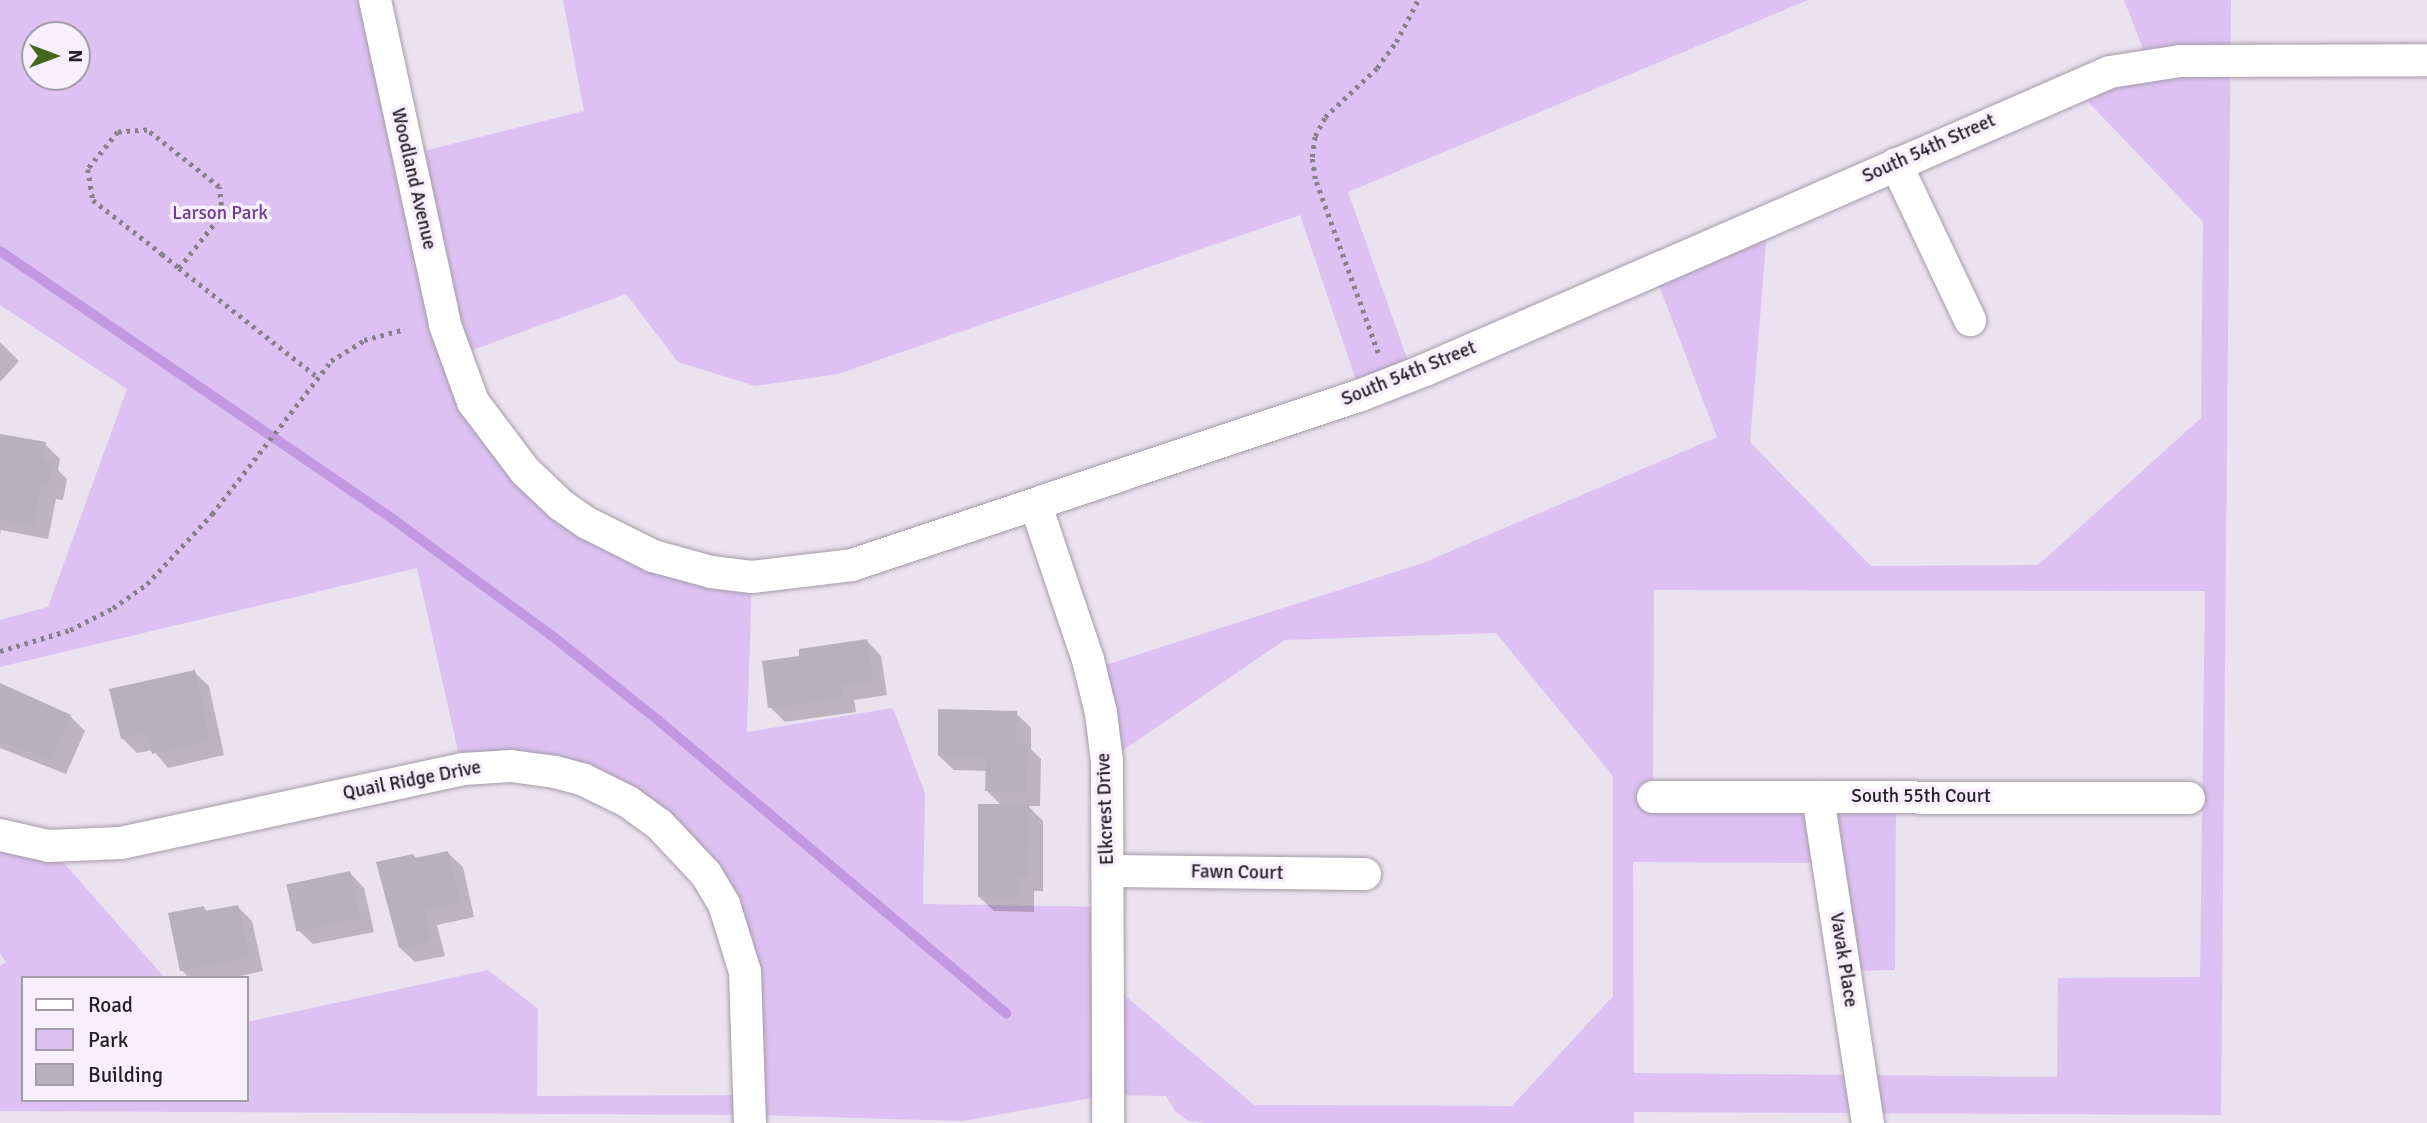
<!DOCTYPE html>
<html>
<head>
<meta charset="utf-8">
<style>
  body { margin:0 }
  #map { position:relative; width:2427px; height:1123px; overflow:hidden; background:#eae2ef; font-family:Signika,sans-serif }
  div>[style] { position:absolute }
  .green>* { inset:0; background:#ddc1f2 }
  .shadow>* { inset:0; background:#0003 }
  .stream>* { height:10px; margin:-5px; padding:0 5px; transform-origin:5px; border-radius:5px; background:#c298e0 }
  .building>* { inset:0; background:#b7b0bd; transform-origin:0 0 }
  .path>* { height:4.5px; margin-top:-2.25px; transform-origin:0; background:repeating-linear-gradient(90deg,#86818a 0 3.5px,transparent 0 8.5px) }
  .roads { filter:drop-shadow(0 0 2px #a39ca8) drop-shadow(0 0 2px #a39ca8) }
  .street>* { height:32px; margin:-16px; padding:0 16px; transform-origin:16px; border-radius:16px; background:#fff }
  span { translate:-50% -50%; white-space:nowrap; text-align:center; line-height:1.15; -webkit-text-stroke:7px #f7effd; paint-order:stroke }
  .street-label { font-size:19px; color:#252227 }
  .park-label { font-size:19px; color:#6e398f }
  .legend { position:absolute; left:21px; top:976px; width:228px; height:126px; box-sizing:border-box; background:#f7effd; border:2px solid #a39da7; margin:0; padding:9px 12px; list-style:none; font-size:21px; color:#252227 }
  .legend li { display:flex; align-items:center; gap:14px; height:35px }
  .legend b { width:35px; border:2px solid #a39da7 }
  .north { position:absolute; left:21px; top:21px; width:70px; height:70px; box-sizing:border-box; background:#f7effd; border:2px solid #a39da7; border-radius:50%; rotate:90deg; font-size:19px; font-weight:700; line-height:28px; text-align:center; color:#252227 }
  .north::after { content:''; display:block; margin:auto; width:24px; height:32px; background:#44661c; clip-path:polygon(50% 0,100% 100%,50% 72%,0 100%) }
</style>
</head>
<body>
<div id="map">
  <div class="green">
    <i style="clip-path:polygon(evenodd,0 0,375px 0,408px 155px,584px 111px,563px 0,1808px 0,1348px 192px,1413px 375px,1361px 395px,1300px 215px,838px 374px,755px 386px,678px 362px,626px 294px,456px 356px,561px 505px,752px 577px,747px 732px,893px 708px,925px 793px,923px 904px,1109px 907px,1109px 982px,1254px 1105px,1512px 1106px,1613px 996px,1613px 776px,1496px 633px,1285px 640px,1107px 761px,1090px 670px,1423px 563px,1717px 437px,1653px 270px,1768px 220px,1750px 442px,1871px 566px,2038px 565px,2201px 418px,2203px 222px,2073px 86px,2149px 64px,2124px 0,2231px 0,2221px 1115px,1634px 1112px,1634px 1123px,1206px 1123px,1188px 1121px,1175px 1111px,1166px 1096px,1108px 1095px,962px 1121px,749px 1115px,0 1111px,0 966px,6px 962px,0 954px,0 835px,49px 846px,165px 978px,23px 978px,23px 1100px,247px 1100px,247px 1022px,488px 970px,538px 1009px,537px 1096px,749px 1095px,734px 931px,627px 801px,462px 769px,417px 568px,0 667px,0 620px,48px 607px,127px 389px,0 305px,0 0,35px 35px,77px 35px,77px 77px,35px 77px,35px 35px,0 0,1654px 590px,2205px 591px,2200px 977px,2058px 978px,2057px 1077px,1634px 1073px,1633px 862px,1827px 863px,1845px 971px,1895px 970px,1896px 797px,1653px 797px,1654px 590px)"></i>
  </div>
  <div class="shadow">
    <i style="clip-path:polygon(0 342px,19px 361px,0 382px)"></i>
    <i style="clip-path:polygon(0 440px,45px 444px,60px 459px,58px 470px,67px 479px,63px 500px,56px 499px,48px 539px,1px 530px,0 535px)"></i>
    <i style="clip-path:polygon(867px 641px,881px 656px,887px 695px,854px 700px,856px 712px,785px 722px,770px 707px)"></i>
    <i style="clip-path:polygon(194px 672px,209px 686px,224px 755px,168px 768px,153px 750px,137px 753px,122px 738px)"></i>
    <i style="clip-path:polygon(0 684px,70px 716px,85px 731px,66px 774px,0 748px)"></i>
    <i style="clip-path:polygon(1016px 713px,1031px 728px,1031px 749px,1041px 759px,1040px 806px,1028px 806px,1043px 821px,1043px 891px,1034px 891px,1034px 912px,994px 911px,979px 897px,1002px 806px,987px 791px,988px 771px,954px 770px,939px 756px)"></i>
    <i style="clip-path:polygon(448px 853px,463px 867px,474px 917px,437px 925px,445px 956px,415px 962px,400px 948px,413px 855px,417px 859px)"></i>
    <i style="clip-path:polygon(350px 873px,364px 888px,374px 932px,313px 944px,298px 930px)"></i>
    <i style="clip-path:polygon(238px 907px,252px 921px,263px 971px,231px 978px,189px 978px,182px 970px,204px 908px,208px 912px)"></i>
  </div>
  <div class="stream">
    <i style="left:0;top:251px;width:467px;rotate:34.3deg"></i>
    <i style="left:386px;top:514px;width:205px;rotate:36.3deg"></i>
    <i style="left:551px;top:635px;width:138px;rotate:38.5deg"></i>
    <i style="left:659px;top:721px;width:454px;rotate:40.1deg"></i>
  </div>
  <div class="building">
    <i style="clip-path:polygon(0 434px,46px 442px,43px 460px,53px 462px,48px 487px,41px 485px,34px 525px,0 519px)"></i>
    <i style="clip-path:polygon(867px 639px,873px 681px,841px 685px,842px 698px,768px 708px,762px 661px,799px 656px,799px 649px)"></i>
    <i style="clip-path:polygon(195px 670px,210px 741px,152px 754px,147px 733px,121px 739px,109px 689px)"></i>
    <i style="clip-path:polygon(0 683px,71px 715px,51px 760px,0 742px)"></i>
    <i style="clip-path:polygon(938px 709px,1017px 711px,1016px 743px,1027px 743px,1026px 792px,985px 791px,986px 758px,938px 756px)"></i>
    <i style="clip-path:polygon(978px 804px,1029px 804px,1028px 877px,1020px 877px,1020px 898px,978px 897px)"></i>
    <i style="clip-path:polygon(448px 851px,460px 902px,424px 910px,431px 941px,399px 948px,376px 862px,413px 854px,415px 858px)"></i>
    <i style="left:350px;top:871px;width:48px;height:65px;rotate:78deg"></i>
    <i style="clip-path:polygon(238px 905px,249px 957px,180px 971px,168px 913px,204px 906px,205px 911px)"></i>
  </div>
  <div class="path">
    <i style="left:179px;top:268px;width:69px;rotate:-51.5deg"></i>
    <i style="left:222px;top:214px;width:27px;rotate:-96deg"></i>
    <i style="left:219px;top:187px;width:92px;rotate:-141.6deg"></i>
    <i style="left:147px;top:130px;width:29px;rotate:176deg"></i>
    <i style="left:118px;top:132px;width:48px;rotate:129deg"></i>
    <i style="left:88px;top:169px;width:31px;rotate:81deg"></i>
    <i style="left:93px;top:200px;width:88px;rotate:38deg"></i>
    <i style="left:162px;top:254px;width:22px;rotate:39deg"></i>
    <i style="left:179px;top:268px;width:178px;rotate:38.2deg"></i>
    <i style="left:1378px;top:353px;width:185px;rotate:-109.9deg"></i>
    <i style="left:1315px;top:179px;width:22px;rotate:-98deg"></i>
    <i style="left:1312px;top:157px;width:21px;rotate:-82deg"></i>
    <i style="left:1315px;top:136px;width:21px;rotate:-62deg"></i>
    <i style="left:1325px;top:117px;width:71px;rotate:-43.3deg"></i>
    <i style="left:1377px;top:68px;width:32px;rotate:-54deg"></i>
    <i style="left:1396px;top:42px;width:47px;rotate:-62.4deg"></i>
    <i style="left:0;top:651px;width:73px;rotate:-16.7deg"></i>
    <i style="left:70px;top:630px;width:48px;rotate:-27.1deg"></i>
    <i style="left:113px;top:608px;width:42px;rotate:-35.2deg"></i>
    <i style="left:147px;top:584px;width:96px;rotate:-47.1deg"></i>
    <i style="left:212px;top:514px;width:194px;rotate:-52.1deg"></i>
    <i style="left:331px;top:361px;width:39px;rotate:-32deg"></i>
    <i style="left:364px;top:340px;width:42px;rotate:-15deg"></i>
  </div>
  <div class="roads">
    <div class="street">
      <i style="left:375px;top:0;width:332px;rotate:77.8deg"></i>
      <i style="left:445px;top:325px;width:82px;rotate:70deg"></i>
      <i style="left:473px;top:402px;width:86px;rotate:53deg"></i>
      <i style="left:525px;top:471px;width:50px;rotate:43.4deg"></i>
      <i style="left:561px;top:505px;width:32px;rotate:35deg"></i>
      <i style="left:587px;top:523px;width:74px;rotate:26.6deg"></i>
      <i style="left:653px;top:556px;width:60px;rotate:15.4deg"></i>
      <i style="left:711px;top:572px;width:41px;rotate:7deg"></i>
      <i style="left:752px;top:577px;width:101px;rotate:-6.8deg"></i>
      <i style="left:852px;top:565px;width:537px;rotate:-18.47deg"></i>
      <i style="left:1361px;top:395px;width:69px;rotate:-21.3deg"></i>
      <i style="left:1425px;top:370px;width:747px;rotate:-23.51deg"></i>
      <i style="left:2110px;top:72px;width:71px;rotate:-8.9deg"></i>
      <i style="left:2180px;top:61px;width:247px;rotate:-0.2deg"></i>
      <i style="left:1896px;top:164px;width:173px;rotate:64.6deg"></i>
      <i style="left:1036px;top:506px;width:163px;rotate:71.3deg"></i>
      <i style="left:1088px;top:660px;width:55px;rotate:76.2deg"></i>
      <i style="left:1101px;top:713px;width:48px;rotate:82.9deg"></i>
      <i style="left:1107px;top:761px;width:362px;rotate:89.8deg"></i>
      <i style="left:1653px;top:797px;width:536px;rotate:0.11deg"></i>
      <i style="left:1818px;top:797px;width:330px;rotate:81.3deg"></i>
      <i style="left:0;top:835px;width:50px;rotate:12.7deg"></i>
      <i style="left:49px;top:846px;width:72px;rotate:-2.4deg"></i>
      <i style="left:121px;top:843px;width:349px;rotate:-12.2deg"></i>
      <i style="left:462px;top:769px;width:49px;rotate:-3.5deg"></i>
      <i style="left:511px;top:766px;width:44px;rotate:7.8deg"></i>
      <i style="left:555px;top:772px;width:30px;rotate:15deg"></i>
      <i style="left:584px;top:780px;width:48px;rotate:26deg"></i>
      <i style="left:627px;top:801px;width:39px;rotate:36deg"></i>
      <i style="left:659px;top:824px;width:69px;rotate:46.8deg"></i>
      <i style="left:706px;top:874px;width:35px;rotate:59deg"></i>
      <i style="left:724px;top:904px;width:71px;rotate:72.8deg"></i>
      <i style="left:745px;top:972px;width:151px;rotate:88.1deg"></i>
      <i style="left:1108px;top:871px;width:257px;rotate:0.7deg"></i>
    </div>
  </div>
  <div class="street-label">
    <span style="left:1929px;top:149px;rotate:-24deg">South 54th Street</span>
    <span style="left:413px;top:179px;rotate:77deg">Woodland Avenue</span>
    <span style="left:1409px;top:374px;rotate:-22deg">South 54th Street</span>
    <span style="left:412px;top:781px;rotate:-11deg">Quail Ridge Drive</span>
    <span style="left:1921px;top:797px">South 55th Court</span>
    <span style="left:1106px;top:809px;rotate:-92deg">Elkcrest Drive</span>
    <span style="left:1237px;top:873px;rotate:1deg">Fawn Court</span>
    <span style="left:1843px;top:960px;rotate:81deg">Vavak Place</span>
  </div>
  <div class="park-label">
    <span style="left:220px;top:214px">Larson Park</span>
  </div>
  <ul class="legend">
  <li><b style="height:9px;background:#fff"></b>Road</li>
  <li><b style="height:19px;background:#ddc1f2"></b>Park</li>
  <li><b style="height:19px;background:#b7b0bd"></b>Building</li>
  </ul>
  <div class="north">N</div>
</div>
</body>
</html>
